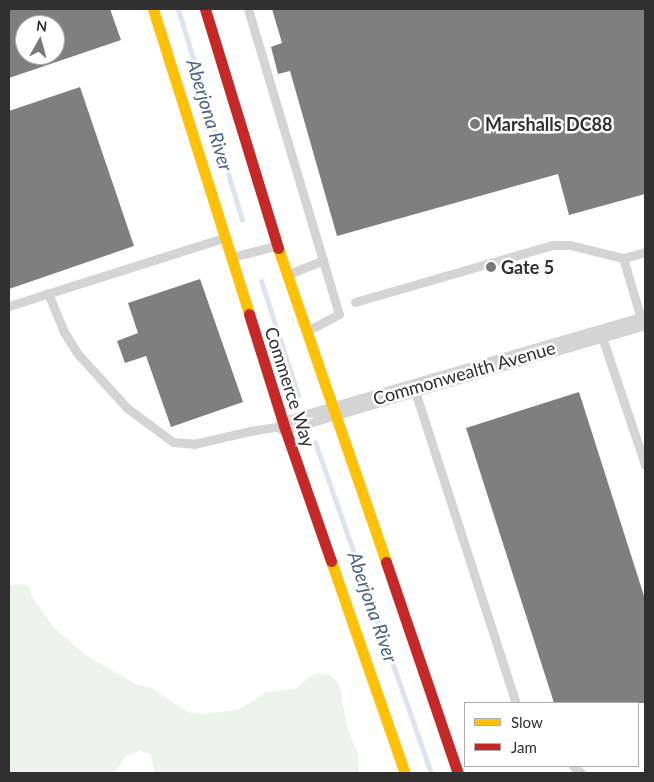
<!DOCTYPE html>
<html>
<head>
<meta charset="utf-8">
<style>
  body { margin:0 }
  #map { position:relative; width:654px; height:782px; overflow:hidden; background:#fff; font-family:Lato,sans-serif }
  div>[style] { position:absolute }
  .green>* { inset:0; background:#eef2ec }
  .stream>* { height:5px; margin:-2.5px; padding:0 2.5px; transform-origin:2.5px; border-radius:2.5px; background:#dde4ef }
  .building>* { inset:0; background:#7f7f7f }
  .lane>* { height:9px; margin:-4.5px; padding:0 4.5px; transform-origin:4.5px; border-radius:4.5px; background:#d4d4d4 }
  .street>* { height:18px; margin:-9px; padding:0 9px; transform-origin:9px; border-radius:9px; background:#d4d4d4 }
  .slow>* { height:11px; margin:-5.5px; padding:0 5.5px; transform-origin:5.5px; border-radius:5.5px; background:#ffc107 }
  .jam>* { height:11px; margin:-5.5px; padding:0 5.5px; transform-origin:5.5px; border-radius:5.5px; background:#c62828 }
  .dots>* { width:14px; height:14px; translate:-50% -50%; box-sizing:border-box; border:2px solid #fff; border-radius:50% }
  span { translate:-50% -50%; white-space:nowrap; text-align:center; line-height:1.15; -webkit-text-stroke:5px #fff; paint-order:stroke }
  .poi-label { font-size:18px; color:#303030; font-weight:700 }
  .left { translate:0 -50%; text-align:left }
  .street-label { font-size:18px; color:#303030 }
  .water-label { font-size:19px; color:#486388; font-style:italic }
  .frame { position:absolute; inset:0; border:10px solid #303030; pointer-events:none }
  .legend { position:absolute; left:464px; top:702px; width:175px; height:65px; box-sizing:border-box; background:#fff; border:1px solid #acacac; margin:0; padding:6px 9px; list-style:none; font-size:15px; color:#303030 }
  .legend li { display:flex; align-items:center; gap:10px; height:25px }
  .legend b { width:25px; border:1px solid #acacac }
  .north { position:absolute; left:15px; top:15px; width:50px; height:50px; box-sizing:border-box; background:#fff; border:1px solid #acacac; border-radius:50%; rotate:7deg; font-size:14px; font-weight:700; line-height:20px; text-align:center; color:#303030 }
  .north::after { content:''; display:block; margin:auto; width:18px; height:22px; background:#787878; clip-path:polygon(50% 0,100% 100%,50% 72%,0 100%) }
</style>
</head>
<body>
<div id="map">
  <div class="green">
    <i style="clip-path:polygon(24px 584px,29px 586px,31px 595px,55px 629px,84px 654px,135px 684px,152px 688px,187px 712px,202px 714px,238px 710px,267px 692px,295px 689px,312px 675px,319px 673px,330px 675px,339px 683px,347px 727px,358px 754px,359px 773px,155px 773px,150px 754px,140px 751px,126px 756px,115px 773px,9px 773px,9px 585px)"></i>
  </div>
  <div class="stream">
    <i style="left:178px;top:9px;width:220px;rotate:73.1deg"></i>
    <i style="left:261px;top:281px;width:120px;rotate:72deg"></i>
    <i style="left:315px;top:442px;width:351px;rotate:70.7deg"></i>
  </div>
  <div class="building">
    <i style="clip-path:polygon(evenodd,9px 9px,110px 9px,121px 40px,9px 78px,9px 9px,25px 25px,55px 25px,55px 55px,25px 55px,25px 25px)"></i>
    <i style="clip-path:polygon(272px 9px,645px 9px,645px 194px,569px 215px,558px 174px,337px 236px,290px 71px,278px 74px,271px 47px,282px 43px)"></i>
    <i style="clip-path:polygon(80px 87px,134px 246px,9px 289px,9px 111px)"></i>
    <i style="clip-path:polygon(200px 279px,243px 402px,171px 427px,146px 356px,125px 363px,117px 341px,138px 333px,128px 303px)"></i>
    <i style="clip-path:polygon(579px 392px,645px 599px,645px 703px,554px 703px,466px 428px)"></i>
  </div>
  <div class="lane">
    <i style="left:248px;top:9px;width:318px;rotate:73.4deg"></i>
    <i style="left:339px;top:314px;width:34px;rotate:152deg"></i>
    <i style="left:232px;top:257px;width:44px;rotate:-14.3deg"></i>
    <i style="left:289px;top:274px;width:37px;rotate:-22deg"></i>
    <i style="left:48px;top:293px;width:42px;rotate:67.7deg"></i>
    <i style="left:64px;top:332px;width:25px;rotate:58deg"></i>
    <i style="left:77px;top:353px;width:74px;rotate:47.7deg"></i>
    <i style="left:127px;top:408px;width:57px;rotate:36.5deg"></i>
    <i style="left:173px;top:442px;width:21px;rotate:5deg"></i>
    <i style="left:194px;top:444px;width:57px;rotate:-13.1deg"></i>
    <i style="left:250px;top:431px;width:33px;rotate:-9deg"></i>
    <i style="left:355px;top:302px;width:206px;rotate:-16.1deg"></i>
    <i style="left:553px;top:245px;width:17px"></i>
    <i style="left:570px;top:245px;width:55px;rotate:13.8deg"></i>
    <i style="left:9px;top:306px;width:225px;rotate:-17.6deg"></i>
    <i style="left:642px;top:322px;width:67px;rotate:-106.5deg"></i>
    <i style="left:623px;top:258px;width:23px;rotate:-15deg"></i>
    <i style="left:601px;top:334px;width:138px;rotate:71.4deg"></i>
    <i style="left:414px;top:388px;width:331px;rotate:72.1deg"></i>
    <i style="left:573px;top:766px;width:11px;rotate:41deg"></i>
  </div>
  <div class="street">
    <i style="left:284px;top:426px;width:376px;rotate:-16.2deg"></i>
  </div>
  <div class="slow">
    <i style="left:153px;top:9px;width:320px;rotate:72.5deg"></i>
    <i style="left:278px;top:248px;width:332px;rotate:71deg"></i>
    <i style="left:331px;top:561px;width:225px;rotate:70.8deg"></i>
  </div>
  <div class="jam">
    <i style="left:205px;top:9px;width:250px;rotate:73deg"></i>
    <i style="left:249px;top:314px;width:117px;rotate:72.6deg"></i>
    <i style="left:284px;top:426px;width:143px;rotate:70.8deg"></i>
    <i style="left:386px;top:562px;width:223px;rotate:71.2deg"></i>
  </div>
  <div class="dots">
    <i style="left:475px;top:124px;background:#787878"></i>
    <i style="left:491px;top:267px;background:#787878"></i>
  </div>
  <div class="poi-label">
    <span class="left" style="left:485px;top:124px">Marshalls DC88</span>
    <span class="left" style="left:501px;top:267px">Gate 5</span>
  </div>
  <div class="street-label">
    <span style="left:464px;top:373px;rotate:-16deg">Commonwealth Avenue</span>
    <span style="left:290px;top:387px;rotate:72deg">Commerce Way</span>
  </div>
  <div class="water-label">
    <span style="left:210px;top:115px;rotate:73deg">Aberjona River</span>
    <span style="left:373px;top:607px;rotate:71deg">Aberjona River</span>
  </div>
  <div class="frame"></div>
  <ul class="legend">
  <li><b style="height:6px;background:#ffc107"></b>Slow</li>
  <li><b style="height:6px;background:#c62828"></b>Jam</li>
  </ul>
  <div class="north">N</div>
</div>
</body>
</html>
